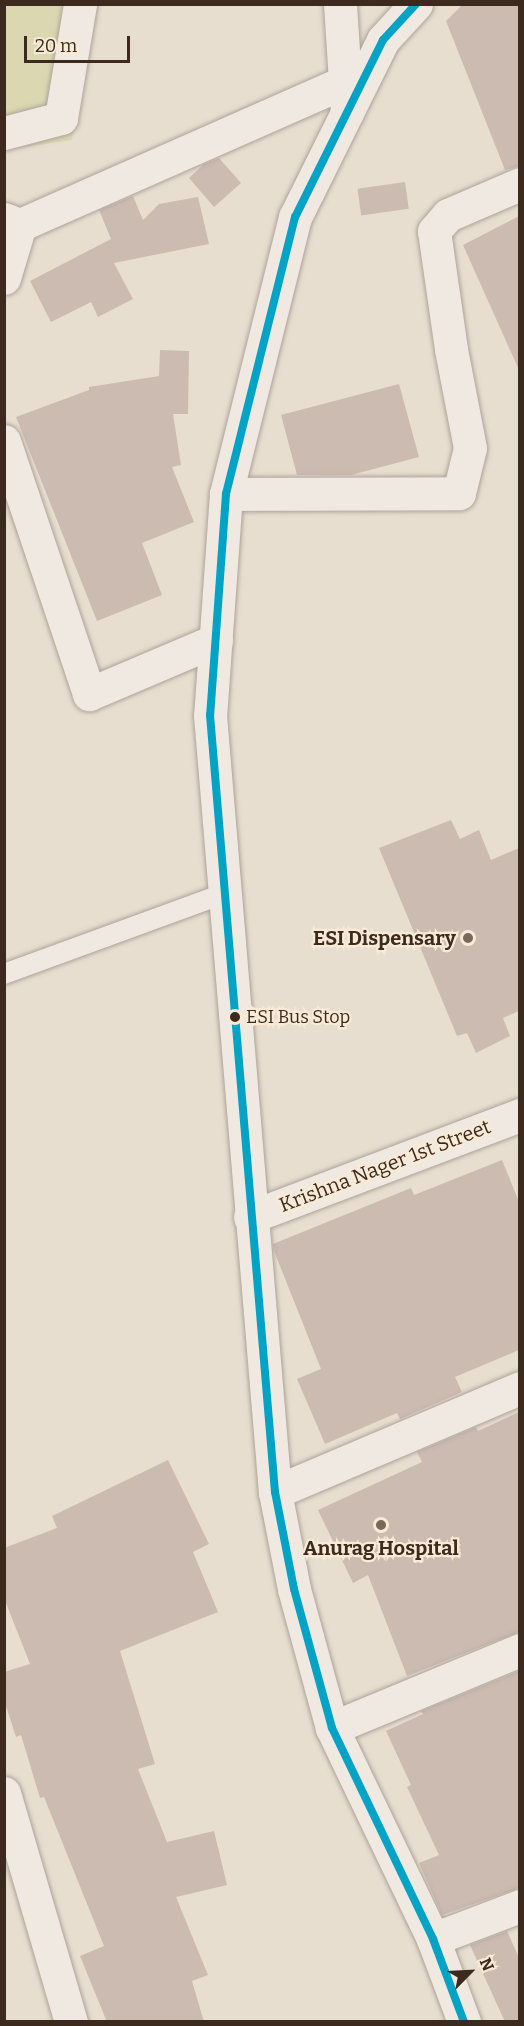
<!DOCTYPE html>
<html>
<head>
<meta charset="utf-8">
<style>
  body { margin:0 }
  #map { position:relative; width:524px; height:2026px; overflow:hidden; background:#e8ded0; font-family:Bitter,serif }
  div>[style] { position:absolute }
  .green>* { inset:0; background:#dbd7b1 }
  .building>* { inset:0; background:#ccbbb0; transform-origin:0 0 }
  .roads { filter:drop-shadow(0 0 2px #ada398) drop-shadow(0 0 2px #ada398) }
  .lane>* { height:20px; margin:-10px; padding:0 10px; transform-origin:10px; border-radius:10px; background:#efe9e1 }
  .street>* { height:33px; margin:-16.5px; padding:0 16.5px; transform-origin:16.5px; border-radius:16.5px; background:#efe9e1 }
  .secondary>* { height:33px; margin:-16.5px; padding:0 16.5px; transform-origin:16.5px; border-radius:16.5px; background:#efe9e1 }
  .bus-1>* { height:8px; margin:-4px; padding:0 4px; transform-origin:4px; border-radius:4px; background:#03a3c5 }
  .dots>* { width:16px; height:16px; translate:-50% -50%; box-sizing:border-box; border:3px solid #f8ead5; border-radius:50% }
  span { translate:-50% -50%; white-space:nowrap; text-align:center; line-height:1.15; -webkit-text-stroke:4.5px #f8ead5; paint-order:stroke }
  .bus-label { font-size:18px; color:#3d2a1e }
  .left { translate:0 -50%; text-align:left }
  .poi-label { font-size:20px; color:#3d2a1e; font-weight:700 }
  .right { translate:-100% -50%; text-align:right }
  .street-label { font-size:20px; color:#3d2a1e }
  .frame { position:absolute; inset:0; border:6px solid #3d2a1e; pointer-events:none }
  .north { position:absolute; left:440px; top:1942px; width:60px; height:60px; -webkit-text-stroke:4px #f8ead5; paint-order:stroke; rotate:66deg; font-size:16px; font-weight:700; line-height:24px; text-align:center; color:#3d2a1e }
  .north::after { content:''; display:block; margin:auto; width:21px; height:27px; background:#3d2a1e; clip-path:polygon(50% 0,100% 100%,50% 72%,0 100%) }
  .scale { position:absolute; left:24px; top:36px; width:106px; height:27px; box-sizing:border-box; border:3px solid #3d2a1e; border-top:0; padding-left:8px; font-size:18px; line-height:21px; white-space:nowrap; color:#3d2a1e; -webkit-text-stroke:4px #f8ead5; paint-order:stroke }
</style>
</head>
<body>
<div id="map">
  <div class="green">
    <i style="clip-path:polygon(5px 5px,93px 5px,72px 140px,5px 150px)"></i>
  </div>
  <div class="building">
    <i style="clip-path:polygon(463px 4px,519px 4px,519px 166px,505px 170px,446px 21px)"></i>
    <i style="clip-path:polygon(219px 158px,241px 183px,214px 207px,189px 178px,204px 164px)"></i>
    <i style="left:405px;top:182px;width:27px;height:48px;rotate:82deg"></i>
    <i style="clip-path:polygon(133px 196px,143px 220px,159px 204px,198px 197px,209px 244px,114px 263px,133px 299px,98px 317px,91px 302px,51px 322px,30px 281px,111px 239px,99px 210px)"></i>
    <i style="clip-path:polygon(519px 216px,519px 370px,463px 245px)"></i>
    <i style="clip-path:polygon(160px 350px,189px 351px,188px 414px,173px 414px,181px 465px,172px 467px,194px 522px,142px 543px,162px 595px,97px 621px,16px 417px,89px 390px,89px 387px,159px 376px)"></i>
    <i style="clip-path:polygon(399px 384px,419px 457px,351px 475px,297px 475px,281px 415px)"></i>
    <i style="clip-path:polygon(451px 820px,460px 839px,479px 830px,491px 860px,519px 848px,519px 1011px,503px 1018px,510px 1036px,476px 1053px,467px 1033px,457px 1036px,379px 848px)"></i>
    <i style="clip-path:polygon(502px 1160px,519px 1202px,519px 1350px,455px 1377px,462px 1392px,400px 1419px,397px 1413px,325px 1444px,297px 1379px,321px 1369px,274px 1251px,273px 1244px,411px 1188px,414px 1195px)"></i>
    <i style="clip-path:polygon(519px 1412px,519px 1632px,407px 1676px,368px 1575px,353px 1583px,318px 1510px,422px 1462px,417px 1452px,476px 1427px,478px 1431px)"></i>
    <i style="clip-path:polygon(168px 1460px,209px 1544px,193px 1552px,218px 1612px,120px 1651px,155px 1764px,138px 1769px,167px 1842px,214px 1831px,227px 1885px,176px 1897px,208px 1975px,192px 1981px,204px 2022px,107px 2022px,80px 1956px,104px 1946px,44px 1797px,40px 1798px,21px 1735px,16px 1737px,4px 1700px,4px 1672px,30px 1664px,4px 1598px,4px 1548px,57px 1528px,52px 1516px)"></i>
    <i style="clip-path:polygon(519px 1671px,519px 1888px,442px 1915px,419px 1863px,439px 1855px,407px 1787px,411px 1785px,386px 1731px,423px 1714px,421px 1711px)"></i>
    <i style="clip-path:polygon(507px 1931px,519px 1958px,519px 2022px,505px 2022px,470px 1945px)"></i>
  </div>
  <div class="roads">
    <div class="lane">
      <i style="left:4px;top:974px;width:235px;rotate:-20.1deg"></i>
    </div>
    <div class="street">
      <i style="left:4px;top:133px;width:59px;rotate:-14.7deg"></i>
      <i style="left:61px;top:118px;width:116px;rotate:-80.5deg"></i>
      <i style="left:4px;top:219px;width:17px;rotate:21deg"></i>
      <i style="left:20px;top:225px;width:354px;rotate:-23.8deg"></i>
      <i style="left:4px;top:278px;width:55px;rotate:-73.2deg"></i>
      <i style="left:4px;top:441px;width:267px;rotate:71.4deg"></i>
      <i style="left:89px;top:694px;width:138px;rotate:-23deg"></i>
      <i style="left:226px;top:494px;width:233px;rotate:-0.2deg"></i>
      <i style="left:459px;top:493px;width:46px;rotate:-76.3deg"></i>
      <i style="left:470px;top:448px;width:101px;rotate:-100.9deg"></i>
      <i style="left:451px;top:349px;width:119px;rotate:-98.2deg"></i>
      <i style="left:434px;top:231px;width:21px;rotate:-49deg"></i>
      <i style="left:448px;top:215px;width:78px;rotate:-23.3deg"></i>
      <i style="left:250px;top:1217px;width:289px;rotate:-20.7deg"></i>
      <i style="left:275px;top:1492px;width:266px;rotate:-23deg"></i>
      <i style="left:332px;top:1728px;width:204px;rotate:-22.5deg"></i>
      <i style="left:4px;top:1793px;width:239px;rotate:73.7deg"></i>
      <i style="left:433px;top:1939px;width:93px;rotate:-20.8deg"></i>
    </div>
    <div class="secondary">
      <i style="left:340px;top:4px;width:109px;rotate:86.3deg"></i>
      <i style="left:416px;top:4px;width:49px;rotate:132.5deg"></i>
      <i style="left:383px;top:40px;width:198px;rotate:116.4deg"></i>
      <i style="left:295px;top:217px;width:285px;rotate:104deg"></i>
      <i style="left:226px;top:494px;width:222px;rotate:94.1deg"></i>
      <i style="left:210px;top:715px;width:780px;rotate:85.22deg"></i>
      <i style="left:275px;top:1492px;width:99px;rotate:78.9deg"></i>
      <i style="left:294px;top:1589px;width:144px;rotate:74.7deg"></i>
      <i style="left:332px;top:1728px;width:234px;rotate:64.4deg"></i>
      <i style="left:433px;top:1939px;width:89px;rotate:69.5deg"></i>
    </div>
  </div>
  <div class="bus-1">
    <i style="left:416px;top:4px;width:49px;rotate:132.5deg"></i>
    <i style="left:383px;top:40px;width:198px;rotate:116.4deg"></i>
    <i style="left:295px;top:217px;width:285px;rotate:104deg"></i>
    <i style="left:226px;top:494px;width:222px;rotate:94.1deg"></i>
    <i style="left:210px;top:715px;width:780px;rotate:85.22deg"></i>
    <i style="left:275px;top:1492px;width:99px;rotate:78.9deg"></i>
    <i style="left:294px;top:1589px;width:144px;rotate:74.7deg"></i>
    <i style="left:332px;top:1728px;width:234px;rotate:64.4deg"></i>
    <i style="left:433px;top:1939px;width:89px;rotate:69.5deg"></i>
  </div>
  <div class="dots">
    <i style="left:468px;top:938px;background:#79695c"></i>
    <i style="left:235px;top:1017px;background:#3d2a1e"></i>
    <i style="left:381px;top:1525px;background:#79695c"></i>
  </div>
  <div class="bus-label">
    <span class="left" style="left:246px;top:1017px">ESI Bus Stop</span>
  </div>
  <div class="poi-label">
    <span class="right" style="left:456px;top:938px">ESI Dispensary</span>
    <span style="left:381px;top:1548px">Anurag Hospital</span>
  </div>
  <div class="street-label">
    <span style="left:385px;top:1166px;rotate:-21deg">Krishna Nager 1st Street</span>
  </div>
  <div class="frame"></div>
  <div class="north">N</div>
  <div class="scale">20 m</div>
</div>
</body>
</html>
